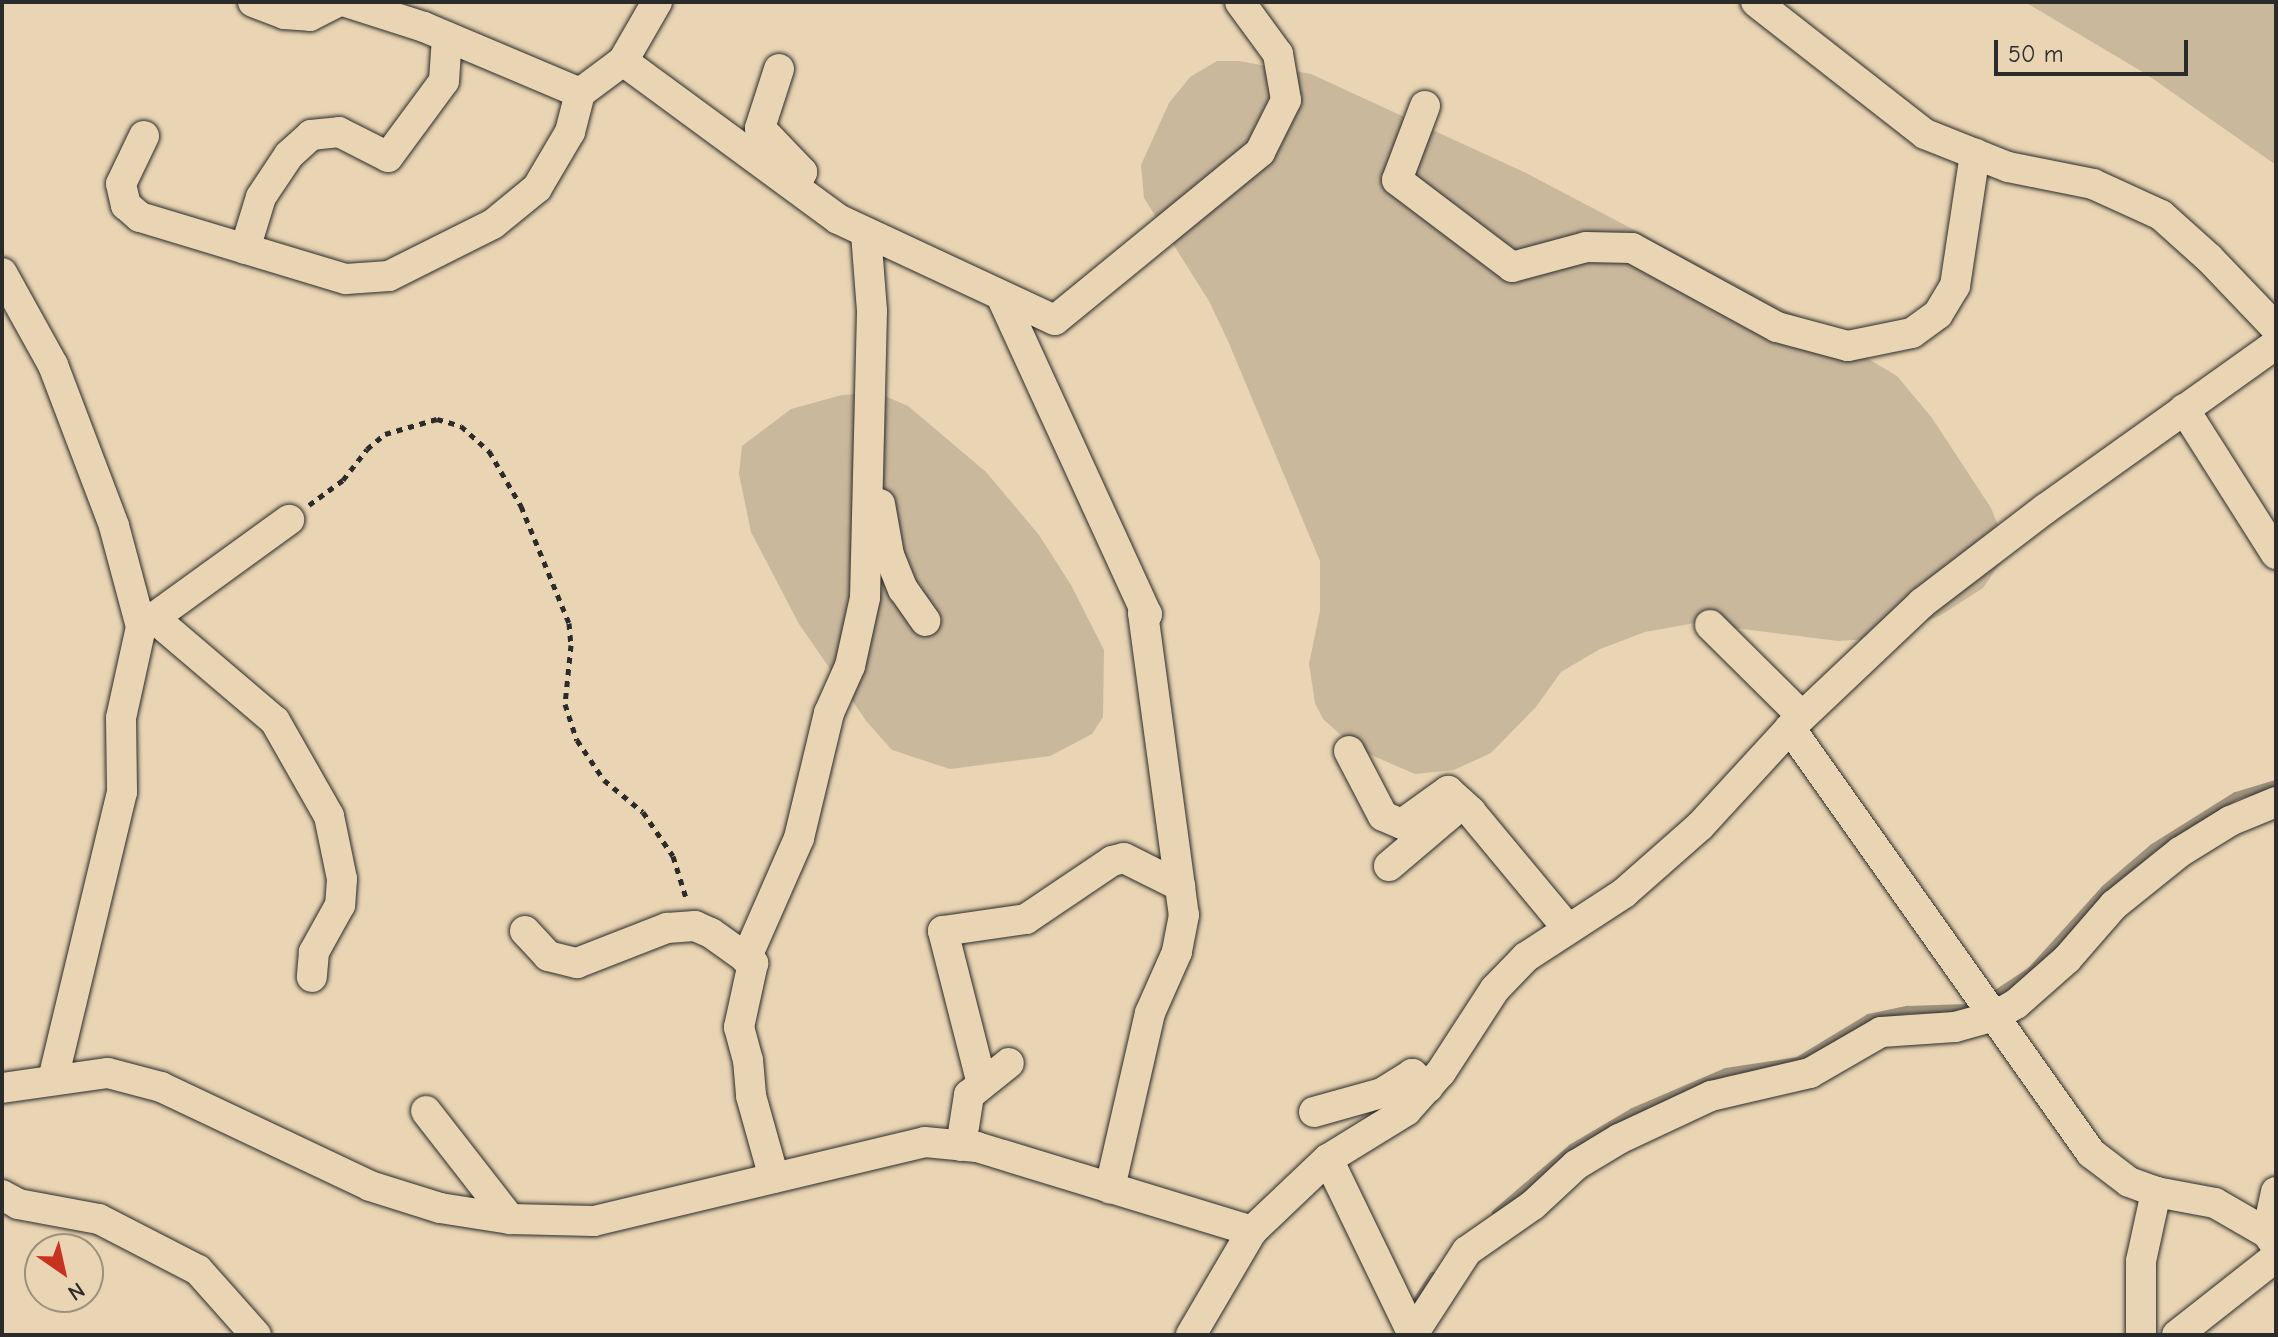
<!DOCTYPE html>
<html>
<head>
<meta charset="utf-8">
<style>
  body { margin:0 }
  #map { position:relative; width:2278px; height:1337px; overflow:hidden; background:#e9d4b3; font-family:"Comic Neue",sans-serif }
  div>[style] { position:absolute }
  .green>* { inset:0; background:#cab89d }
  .stream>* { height:8px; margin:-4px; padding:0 4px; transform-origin:4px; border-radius:4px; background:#9e917d }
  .path>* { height:5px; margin-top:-2.5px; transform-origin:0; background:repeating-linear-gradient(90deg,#2b2b2b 0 6px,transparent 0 12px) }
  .roads { filter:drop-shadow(0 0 2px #2b2b2b) drop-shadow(0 0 2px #2b2b2b) }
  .minor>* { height:30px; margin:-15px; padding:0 15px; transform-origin:15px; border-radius:15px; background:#e9d4b3 }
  span { translate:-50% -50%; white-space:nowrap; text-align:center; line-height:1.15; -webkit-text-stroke:8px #e9d4b3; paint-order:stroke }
  .frame { position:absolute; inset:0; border:4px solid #2b2b2b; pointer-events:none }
  .north { position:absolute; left:24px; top:1233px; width:80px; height:80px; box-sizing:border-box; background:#e9d4b3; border:2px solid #9d907d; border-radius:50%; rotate:146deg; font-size:22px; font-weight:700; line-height:32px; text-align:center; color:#2b2b2b }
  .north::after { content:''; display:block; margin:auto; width:28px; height:36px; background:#c8321e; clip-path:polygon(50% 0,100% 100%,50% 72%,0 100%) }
  .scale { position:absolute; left:1994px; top:40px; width:194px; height:36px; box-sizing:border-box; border:4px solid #2b2b2b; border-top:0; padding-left:10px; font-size:24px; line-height:28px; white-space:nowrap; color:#2b2b2b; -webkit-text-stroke:6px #e9d4b3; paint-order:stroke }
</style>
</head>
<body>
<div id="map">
  <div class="green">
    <i style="clip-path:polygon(2025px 2px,2276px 2px,2276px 165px,2146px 74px)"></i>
    <i style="clip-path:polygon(1217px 61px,1239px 61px,1311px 74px,1526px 173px,1792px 313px,1897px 376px,1932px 418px,1991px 508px,2006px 545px,2001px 562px,1983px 588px,1941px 615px,1884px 638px,1838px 641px,1695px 623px,1645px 632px,1600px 649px,1561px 672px,1536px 707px,1491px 753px,1454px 770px,1415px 774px,1371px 755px,1342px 736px,1323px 719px,1315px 703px,1309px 664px,1320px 611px,1320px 561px,1228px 341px,1209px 301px,1144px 198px,1141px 165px,1169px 103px,1190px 77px)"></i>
    <i style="clip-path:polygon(878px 393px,908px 406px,986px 472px,1039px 535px,1071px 585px,1104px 650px,1103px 717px,1092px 734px,1050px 756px,950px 769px,892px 750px,867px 722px,799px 624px,751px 532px,739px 474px,742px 446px,791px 409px,842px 395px)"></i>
  </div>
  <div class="stream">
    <i style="left:1990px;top:998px;width:49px;rotate:-33.4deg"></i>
    <i style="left:2031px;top:971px;width:110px;rotate:-47.9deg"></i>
    <i style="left:2105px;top:889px;width:63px;rotate:-40.5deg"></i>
    <i style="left:2153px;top:848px;width:98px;rotate:-32.1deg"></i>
    <i style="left:2236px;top:796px;width:42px;rotate:-16.7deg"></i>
    <i style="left:1496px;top:1213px;width:100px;rotate:-40.5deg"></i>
    <i style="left:1572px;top:1148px;width:71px;rotate:-30.5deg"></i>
    <i style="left:1633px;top:1112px;width:101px;rotate:-23.3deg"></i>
    <i style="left:1726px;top:1072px;width:73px;rotate:-8.7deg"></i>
    <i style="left:1798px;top:1061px;width:83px;rotate:-31.2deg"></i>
    <i style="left:1869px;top:1018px;width:40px;rotate:-12deg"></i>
    <i style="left:1908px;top:1010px;width:58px;rotate:-2deg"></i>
    <i style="left:1966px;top:1008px;width:12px;rotate:-24deg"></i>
    <i style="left:1410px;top:1311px;width:42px;rotate:-56.7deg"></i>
  </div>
  <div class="path">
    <i style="left:309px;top:505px;width:42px;rotate:-36.3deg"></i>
    <i style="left:343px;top:480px;width:39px;rotate:-52deg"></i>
    <i style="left:367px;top:449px;width:23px;rotate:-40deg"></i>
    <i style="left:385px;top:434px;width:54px;rotate:-16.1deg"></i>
    <i style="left:437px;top:419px;width:25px;rotate:16deg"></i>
    <i style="left:461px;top:426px;width:38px;rotate:42deg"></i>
    <i style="left:489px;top:451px;width:64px;rotate:59.8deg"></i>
    <i style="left:521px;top:506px;width:126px;rotate:67.7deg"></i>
    <i style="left:569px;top:623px;width:22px;rotate:85deg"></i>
    <i style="left:571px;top:645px;width:59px;rotate:95.8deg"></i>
    <i style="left:565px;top:704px;width:38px;rotate:72deg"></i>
    <i style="left:577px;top:740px;width:48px;rotate:56deg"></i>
    <i style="left:604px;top:780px;width:50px;rotate:39.4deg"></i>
    <i style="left:643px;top:812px;width:53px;rotate:55.7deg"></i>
    <i style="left:673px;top:856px;width:47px;rotate:72.7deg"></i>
  </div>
  <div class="roads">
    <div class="minor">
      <i style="left:253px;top:2px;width:33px;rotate:21deg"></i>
      <i style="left:284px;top:14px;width:26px;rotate:4deg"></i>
      <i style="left:310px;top:16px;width:31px;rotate:-27deg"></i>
      <i style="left:346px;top:2px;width:82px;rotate:17.8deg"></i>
      <i style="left:424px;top:27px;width:169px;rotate:22.9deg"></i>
      <i style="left:580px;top:93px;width:54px;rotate:-36.7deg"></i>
      <i style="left:657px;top:2px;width:68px;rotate:120deg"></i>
      <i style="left:623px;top:61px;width:267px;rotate:36.3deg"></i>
      <i style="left:838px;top:219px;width:239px;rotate:25deg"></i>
      <i style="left:1055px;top:320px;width:265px;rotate:-39.3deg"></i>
      <i style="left:1260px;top:152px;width:58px;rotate:-63.4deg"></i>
      <i style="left:1286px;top:100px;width:47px;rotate:-99.9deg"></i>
      <i style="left:1278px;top:54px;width:64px;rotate:-126.2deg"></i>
      <i style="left:1756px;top:2px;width:214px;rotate:38deg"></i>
      <i style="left:1925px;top:134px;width:89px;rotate:21.7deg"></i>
      <i style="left:2008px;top:167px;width:87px;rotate:11.3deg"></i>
      <i style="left:2093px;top:184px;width:75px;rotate:24.5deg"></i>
      <i style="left:2161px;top:215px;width:64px;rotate:41.9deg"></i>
      <i style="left:2209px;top:258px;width:97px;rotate:46.3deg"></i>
      <i style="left:779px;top:69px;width:62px;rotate:107.9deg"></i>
      <i style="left:760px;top:128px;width:61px;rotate:46.3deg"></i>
      <i style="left:802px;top:172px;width:15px;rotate:118deg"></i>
      <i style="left:1425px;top:106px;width:79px;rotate:110.7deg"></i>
      <i style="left:1397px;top:180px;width:144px;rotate:37.1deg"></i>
      <i style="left:1512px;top:267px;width:77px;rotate:-15.1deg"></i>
      <i style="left:1586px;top:247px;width:46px;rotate:1.2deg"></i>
      <i style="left:1632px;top:248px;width:165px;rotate:28.6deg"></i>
      <i style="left:1777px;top:327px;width:73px;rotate:15deg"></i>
      <i style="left:1848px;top:346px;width:65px;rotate:-11.5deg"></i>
      <i style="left:1912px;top:333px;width:32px;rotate:-36deg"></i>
      <i style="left:1938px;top:314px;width:33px;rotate:-59deg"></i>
      <i style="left:1955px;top:286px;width:134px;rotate:-81.4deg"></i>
      <i style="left:144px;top:136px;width:53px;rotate:115.6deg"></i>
      <i style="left:121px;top:184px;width:22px;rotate:77deg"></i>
      <i style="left:126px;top:205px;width:18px;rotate:41deg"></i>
      <i style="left:140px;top:217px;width:215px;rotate:16.8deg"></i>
      <i style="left:346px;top:279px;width:43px;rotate:-4deg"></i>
      <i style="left:389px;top:276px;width:116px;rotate:-26.6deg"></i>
      <i style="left:493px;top:224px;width:57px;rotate:-39.3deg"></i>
      <i style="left:537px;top:188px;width:65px;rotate:-59.5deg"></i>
      <i style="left:570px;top:132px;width:40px;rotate:-75.6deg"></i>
      <i style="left:245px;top:249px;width:54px;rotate:-72.9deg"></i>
      <i style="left:261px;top:197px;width:50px;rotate:-56.3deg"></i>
      <i style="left:289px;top:155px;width:30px;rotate:-42deg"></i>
      <i style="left:311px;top:135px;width:28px;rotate:-6deg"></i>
      <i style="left:339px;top:132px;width:55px;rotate:27deg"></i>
      <i style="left:388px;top:157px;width:94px;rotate:-53.6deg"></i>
      <i style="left:444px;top:81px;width:44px;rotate:-86.1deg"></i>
      <i style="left:2px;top:273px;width:105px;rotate:61deg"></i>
      <i style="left:53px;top:365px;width:172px;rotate:69.2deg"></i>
      <i style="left:114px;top:526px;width:105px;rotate:75deg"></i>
      <i style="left:141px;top:627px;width:93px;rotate:102.4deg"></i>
      <i style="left:121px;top:718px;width:74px;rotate:89.2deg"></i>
      <i style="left:122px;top:792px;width:296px;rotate:103.5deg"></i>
      <i style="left:1002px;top:298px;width:348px;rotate:65.4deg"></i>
      <i style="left:1147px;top:614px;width:4px;rotate:-166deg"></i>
      <i style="left:1143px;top:613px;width:305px;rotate:82.3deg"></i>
      <i style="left:1184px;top:915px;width:38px;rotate:101deg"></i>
      <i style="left:1177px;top:952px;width:67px;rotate:113.9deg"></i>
      <i style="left:1150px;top:1013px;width:180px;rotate:102.9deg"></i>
      <i style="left:2184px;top:409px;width:172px;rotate:57.6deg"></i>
      <i style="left:880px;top:504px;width:52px;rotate:80deg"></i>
      <i style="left:889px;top:555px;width:37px;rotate:68deg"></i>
      <i style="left:903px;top:589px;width:39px;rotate:55deg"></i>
      <i style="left:154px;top:618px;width:159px;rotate:40.4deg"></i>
      <i style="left:275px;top:721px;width:109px;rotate:60.4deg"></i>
      <i style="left:329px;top:816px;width:64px;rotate:78.3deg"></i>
      <i style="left:342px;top:879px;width:26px;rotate:94deg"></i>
      <i style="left:340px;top:905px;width:54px;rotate:119deg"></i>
      <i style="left:314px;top:952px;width:25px;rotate:95deg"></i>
      <i style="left:1710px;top:625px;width:129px;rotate:44.7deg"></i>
      <i style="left:141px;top:627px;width:183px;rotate:-35.9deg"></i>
      <i style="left:1790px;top:728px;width:521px;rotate:54.69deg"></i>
      <i style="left:2091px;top:1153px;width:48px;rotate:37.3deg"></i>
      <i style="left:2129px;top:1182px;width:29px;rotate:20deg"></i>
      <i style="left:2156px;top:1192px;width:60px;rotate:10.6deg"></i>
      <i style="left:2215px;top:1203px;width:60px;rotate:30deg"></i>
      <i style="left:2267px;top:1233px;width:16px;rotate:55deg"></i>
      <i style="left:1349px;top:751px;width:73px;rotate:62.4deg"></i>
      <i style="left:1383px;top:816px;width:21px;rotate:23deg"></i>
      <i style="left:1402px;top:824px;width:57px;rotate:-35.7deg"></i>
      <i style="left:1448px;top:791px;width:31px;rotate:42deg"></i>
      <i style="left:1471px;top:812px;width:152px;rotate:50.3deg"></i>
      <i style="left:1389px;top:866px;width:96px;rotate:-40.3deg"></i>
      <i style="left:525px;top:931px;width:34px;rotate:47deg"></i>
      <i style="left:548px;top:956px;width:30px;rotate:14deg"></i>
      <i style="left:577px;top:963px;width:97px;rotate:-21.3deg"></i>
      <i style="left:667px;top:928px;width:28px;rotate:-4deg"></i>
      <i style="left:695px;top:926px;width:17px;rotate:24deg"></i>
      <i style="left:711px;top:933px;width:52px;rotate:35.5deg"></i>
      <i style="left:753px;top:963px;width:66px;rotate:102.3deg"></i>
      <i style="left:739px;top:1027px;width:34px;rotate:75deg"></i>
      <i style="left:748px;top:1060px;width:36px;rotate:85deg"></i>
      <i style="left:751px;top:1096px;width:85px;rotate:74.3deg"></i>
      <i style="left:746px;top:959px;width:132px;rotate:-66.3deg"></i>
      <i style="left:799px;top:838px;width:129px;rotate:-76.5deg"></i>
      <i style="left:829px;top:713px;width:51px;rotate:-65.9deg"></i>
      <i style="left:850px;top:666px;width:70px;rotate:-77.6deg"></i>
      <i style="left:865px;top:598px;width:287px;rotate:-88.6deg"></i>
      <i style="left:872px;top:311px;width:78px;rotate:-94.4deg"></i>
      <i style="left:982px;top:1084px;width:158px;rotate:-104.3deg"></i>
      <i style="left:943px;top:931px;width:84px;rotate:-8.2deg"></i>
      <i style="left:1026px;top:919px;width:104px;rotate:-34deg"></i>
      <i style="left:1112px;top:861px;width:12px;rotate:-14deg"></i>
      <i style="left:1124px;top:858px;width:63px;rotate:26.6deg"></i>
      <i style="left:2px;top:1088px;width:107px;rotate:-8.1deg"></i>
      <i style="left:108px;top:1073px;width:55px;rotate:14.8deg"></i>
      <i style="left:161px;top:1087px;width:231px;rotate:25.3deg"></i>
      <i style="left:370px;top:1186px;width:73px;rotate:17.4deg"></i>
      <i style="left:440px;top:1208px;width:71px;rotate:8.9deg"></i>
      <i style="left:510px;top:1219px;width:84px;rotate:1.4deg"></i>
      <i style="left:594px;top:1221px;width:340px;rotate:-13.4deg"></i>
      <i style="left:925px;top:1142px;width:52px;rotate:5.5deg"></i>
      <i style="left:977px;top:1147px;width:288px;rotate:17deg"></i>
      <i style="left:426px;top:1111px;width:137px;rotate:52.1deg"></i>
      <i style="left:1314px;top:1112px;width:71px;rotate:-15.6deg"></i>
      <i style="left:1382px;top:1093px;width:36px;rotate:-32deg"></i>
      <i style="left:1412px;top:1074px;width:21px;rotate:39deg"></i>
      <i style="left:961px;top:1146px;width:52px;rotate:-81.1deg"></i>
      <i style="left:969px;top:1095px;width:51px;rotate:-38.7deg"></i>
      <i style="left:1328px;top:1159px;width:195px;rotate:64.2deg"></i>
      <i style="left:2px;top:1195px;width:18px;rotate:29deg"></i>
      <i style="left:18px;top:1204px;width:82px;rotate:10.5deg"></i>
      <i style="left:99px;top:1219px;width:111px;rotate:27.3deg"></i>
      <i style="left:198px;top:1270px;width:87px;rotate:48.3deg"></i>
      <i style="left:2267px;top:1233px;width:42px;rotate:-77.6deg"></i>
      <i style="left:1413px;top:1334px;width:99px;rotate:-57deg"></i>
      <i style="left:1467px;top:1251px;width:80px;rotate:-34.9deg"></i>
      <i style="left:1533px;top:1205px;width:59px;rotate:-42.9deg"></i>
      <i style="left:1576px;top:1165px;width:50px;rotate:-31.2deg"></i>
      <i style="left:1619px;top:1139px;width:102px;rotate:-25.1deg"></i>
      <i style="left:1711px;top:1096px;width:102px;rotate:-13.1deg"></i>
      <i style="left:1810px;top:1073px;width:82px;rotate:-30deg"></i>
      <i style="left:1881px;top:1032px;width:74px;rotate:-3.9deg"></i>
      <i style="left:1955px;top:1027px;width:41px;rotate:-15.4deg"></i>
      <i style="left:1995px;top:1016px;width:24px;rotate:-30deg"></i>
      <i style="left:2016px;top:1004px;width:68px;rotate:-41.4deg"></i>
      <i style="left:2067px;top:959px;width:72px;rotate:-49deg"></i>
      <i style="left:2114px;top:905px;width:85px;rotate:-38.8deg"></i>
      <i style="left:2180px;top:852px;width:59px;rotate:-31.8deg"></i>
      <i style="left:2230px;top:821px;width:50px;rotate:-22.4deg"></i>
      <i style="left:1191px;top:1335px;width:121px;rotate:-59.6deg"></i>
      <i style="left:1252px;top:1231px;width:105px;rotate:-43.5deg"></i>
      <i style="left:1328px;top:1159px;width:92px;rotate:-31.6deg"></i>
      <i style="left:1406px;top:1111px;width:52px;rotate:-48.1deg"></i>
      <i style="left:1441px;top:1072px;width:99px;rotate:-57deg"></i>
      <i style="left:1495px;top:989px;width:45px;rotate:-45.9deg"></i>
      <i style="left:1526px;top:957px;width:117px;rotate:-33.1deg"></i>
      <i style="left:1624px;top:893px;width:101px;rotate:-41.4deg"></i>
      <i style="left:1700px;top:826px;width:133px;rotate:-47.4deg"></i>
      <i style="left:1790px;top:728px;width:182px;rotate:-43.4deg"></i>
      <i style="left:1922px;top:603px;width:155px;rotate:-37.4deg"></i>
      <i style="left:2045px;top:509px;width:284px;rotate:-35.5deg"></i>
      <i style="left:2141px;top:1335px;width:74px;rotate:-90deg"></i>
      <i style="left:2141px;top:1261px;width:71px;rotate:-77.7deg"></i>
      <i style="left:2177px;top:1335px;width:126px;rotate:-38.2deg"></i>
    </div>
  </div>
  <div class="frame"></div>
  <div class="north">N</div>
  <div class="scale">50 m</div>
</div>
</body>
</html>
